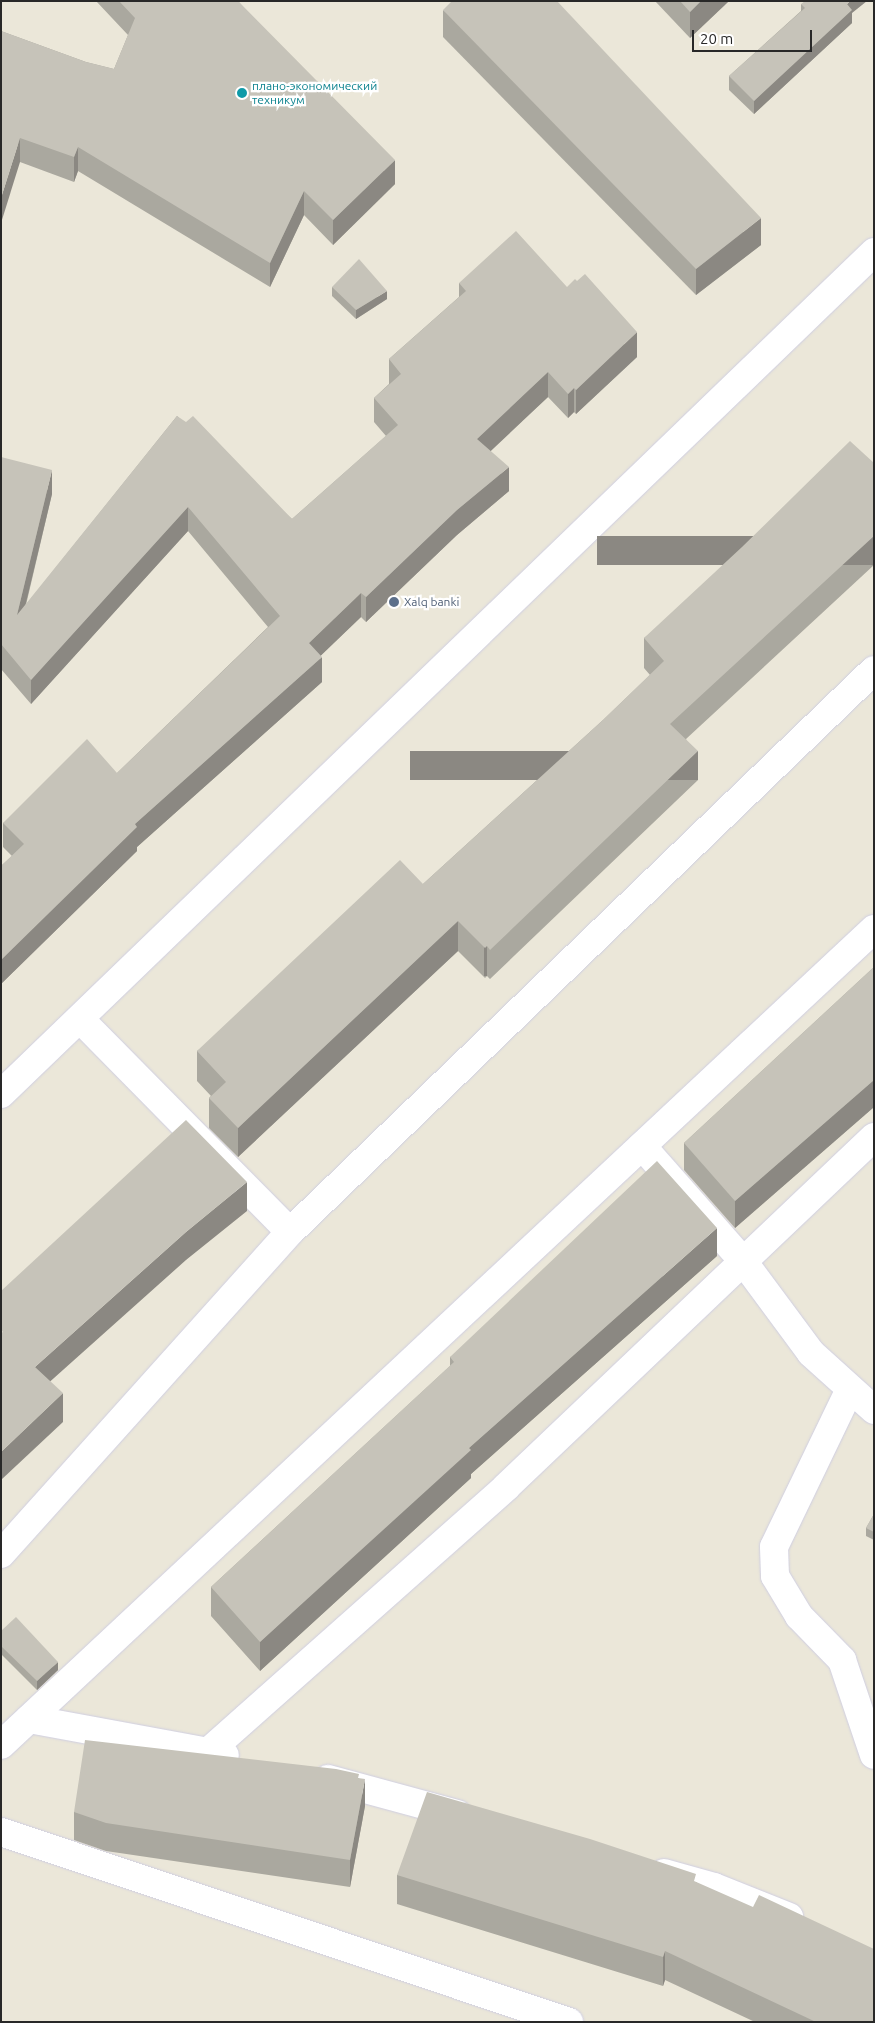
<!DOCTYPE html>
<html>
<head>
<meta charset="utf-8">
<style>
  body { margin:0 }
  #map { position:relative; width:875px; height:2023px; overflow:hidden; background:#ebe7d9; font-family:Ubuntu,sans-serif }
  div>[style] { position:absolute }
  .roads { filter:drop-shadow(0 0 1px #cfcee1) drop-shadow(0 0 1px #cfcee1) }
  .minor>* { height:28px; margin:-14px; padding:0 14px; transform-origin:14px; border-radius:14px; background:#fff }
  .tertiary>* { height:28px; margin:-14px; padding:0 14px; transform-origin:14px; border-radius:14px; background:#fff }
  .wall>* { inset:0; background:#aaa89f }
  .shaded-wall>* { inset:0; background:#8b8882; transform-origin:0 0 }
  .building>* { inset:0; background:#c6c3b9 }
  .dots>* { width:14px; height:14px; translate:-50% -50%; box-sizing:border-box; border:2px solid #fff; border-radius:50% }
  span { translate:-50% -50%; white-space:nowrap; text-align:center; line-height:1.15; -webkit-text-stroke:4.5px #fff; paint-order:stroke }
  .culture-label { font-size:12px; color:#0d838f }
  .left { translate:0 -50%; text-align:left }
  .service-label { font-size:12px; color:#4e5e75 }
  .frame { position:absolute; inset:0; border:2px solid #282828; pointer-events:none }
  .scale { position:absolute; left:692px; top:30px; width:120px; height:22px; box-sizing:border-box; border:2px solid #282828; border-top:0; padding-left:6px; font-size:15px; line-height:18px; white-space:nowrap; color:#282828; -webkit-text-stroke:4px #fff; paint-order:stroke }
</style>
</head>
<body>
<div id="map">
  <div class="roads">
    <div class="minor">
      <i style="left:80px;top:1019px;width:299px;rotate:45.4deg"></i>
      <i style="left:642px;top:1146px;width:153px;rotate:48.7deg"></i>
      <i style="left:743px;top:1261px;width:114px;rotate:53.5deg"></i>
      <i style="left:811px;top:1353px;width:85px;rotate:42.1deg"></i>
      <i style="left:850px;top:1389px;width:175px;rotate:115.7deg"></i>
      <i style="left:774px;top:1547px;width:29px;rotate:88deg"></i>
      <i style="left:775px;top:1576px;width:47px;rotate:59deg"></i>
      <i style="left:799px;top:1616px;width:62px;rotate:45.7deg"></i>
      <i style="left:842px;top:1660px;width:100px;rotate:71.4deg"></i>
      <i style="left:1px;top:1554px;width:433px;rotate:-48.1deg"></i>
      <i style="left:290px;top:1232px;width:810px;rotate:-43.9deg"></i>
      <i style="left:29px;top:1719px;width:199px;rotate:10.4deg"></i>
      <i style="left:1px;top:1745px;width:1195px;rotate:-43.07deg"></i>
      <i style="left:208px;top:1752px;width:399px;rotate:-41.6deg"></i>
      <i style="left:506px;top:1487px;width:508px;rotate:-43.56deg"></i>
      <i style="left:328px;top:1779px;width:134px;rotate:15.2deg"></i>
      <i style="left:1px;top:1832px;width:599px;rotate:18.5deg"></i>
      <i style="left:664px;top:1873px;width:52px;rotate:15.6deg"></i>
      <i style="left:714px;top:1887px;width:81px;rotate:21.8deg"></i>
    </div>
    <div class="tertiary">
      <i style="left:1px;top:1094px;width:1213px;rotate:-43.96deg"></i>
    </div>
  </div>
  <div class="wall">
    <i style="clip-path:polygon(96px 1px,238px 1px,395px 184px,333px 245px,304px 215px,270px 287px,78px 171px,74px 182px,20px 162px,1px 31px,86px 62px,114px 69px,128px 35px)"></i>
    <i style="clip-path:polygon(655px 1px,729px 1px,690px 38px)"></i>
    <i style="clip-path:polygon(801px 4px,852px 13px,852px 23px,754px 114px,729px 90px,729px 76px,801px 11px)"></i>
    <i style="clip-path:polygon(443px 10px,761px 245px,696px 295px,443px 37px)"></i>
    <i style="clip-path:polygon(459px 283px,567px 287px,637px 357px,576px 414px,574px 412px,568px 418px,548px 397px,490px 451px,509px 491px,457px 535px,366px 622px,361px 617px,320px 656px,322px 682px,137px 847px,137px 851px,1px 984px,1px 866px,12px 856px,3px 847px,3px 823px,117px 773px,268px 627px,188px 531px,31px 704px,1px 669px,1px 457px,52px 494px,26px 605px,177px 416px,292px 519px,386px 436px,374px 422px,374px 398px,389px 384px,389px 359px,459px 297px)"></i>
    <i style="clip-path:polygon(332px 287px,387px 299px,356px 319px,332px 296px)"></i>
    <i style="clip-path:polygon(874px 463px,874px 565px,686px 739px,698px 780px,490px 979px,487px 976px,485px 978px,458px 951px,238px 1157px,209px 1128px,209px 1098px,211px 1096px,197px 1081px,197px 1051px,423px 884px,603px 720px,650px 675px,644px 668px,644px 638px)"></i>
    <i style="clip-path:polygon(874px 967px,874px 1107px,735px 1228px,684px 1170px,684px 1143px)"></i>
    <i style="clip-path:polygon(717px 1256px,471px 1474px,471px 1478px,260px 1671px,211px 1616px,211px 1587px,450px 1366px,450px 1357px)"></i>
    <i style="clip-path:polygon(874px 1514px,874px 1540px,866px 1536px,866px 1528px)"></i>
    <i style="clip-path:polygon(1px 1631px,58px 1670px,37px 1690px,1px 1654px)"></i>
    <i style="clip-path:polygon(359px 1778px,365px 1806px,350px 1887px,106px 1851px,74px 1840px,74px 1812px)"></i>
    <i style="clip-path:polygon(397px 1875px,696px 1882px,874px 2022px,755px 2022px,665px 1980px,663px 1986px,397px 1904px)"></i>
  </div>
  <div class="shaded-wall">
    <i style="clip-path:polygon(701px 1px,729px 1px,690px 38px,690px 12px)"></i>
    <i style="clip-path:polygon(850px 1px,867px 1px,852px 13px,852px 23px,754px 114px,754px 101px)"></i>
    <i style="clip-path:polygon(20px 138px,20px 162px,1px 223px,1px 198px)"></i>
    <i style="clip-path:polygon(78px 147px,78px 171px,74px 182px,74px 157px)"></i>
    <i style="clip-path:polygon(395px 160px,395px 184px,333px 245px,333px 220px)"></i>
    <i style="clip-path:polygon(304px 191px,304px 215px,270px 287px,270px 263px)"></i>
    <i style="clip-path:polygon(761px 218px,761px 245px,696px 295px,696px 269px)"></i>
    <i style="clip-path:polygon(387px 291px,387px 299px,356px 319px,356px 310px)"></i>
    <i style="clip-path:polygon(637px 332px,637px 357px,576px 414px,576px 390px)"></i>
    <i style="clip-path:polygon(548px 372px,548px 397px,477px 464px,477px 439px)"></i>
    <i style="clip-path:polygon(574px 388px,574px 412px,568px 418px,568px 394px)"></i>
    <i style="clip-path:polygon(509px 467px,509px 491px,457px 535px,366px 622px,366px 597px,457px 510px)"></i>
    <i style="clip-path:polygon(52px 470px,52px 494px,17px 640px,17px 615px)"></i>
    <i style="clip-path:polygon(188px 507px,188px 531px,31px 704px,31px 680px)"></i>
    <i style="left:874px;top:536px;width:29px;height:277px;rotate:90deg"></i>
    <i style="clip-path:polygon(361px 593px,361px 617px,309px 667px,309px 643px)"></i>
    <i style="clip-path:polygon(322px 657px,322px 682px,137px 847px,137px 851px,1px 984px,1px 960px,135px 824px)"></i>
    <i style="left:698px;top:751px;width:29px;height:288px;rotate:90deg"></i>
    <i style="clip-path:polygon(458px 921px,458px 951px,238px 1157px,238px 1128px)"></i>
    <i style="left:487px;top:946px;width:30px;height:3px;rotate:90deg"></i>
    <i style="clip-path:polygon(874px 1080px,874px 1107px,735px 1228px,735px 1201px)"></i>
    <i style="clip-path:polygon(247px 1182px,247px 1211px,186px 1260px,35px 1395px,35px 1367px,186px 1232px)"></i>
    <i style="clip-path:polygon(717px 1228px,717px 1256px,471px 1474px,471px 1478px,260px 1671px,260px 1642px,469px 1448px)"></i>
    <i style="clip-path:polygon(63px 1393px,63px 1422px,1px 1480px,1px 1452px)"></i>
    <i style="clip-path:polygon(58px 1662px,58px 1670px,37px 1690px,37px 1681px)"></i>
    <i style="clip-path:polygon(365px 1779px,365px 1806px,350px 1887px,350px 1860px)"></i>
    <i style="clip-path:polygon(665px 1951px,665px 1980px,663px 1986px,663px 1957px)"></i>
  </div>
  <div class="building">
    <i style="clip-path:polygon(119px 1px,238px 1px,395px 160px,333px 220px,304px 191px,270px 263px,78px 147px,74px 157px,20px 138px,1px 198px,1px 31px,86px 62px,114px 69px,135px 18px)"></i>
    <i style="clip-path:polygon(452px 1px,557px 1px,761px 218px,696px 269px,443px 10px)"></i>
    <i style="clip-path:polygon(680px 1px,701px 1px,690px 12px)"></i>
    <i style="clip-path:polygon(805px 1px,850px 1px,847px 4px,852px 10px,754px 101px,729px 76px,805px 8px,801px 4px)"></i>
    <i style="clip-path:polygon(516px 231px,567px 287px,575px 279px,577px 281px,585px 274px,637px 332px,576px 390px,574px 388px,568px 394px,548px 372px,477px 439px,509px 467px,457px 510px,366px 597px,361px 593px,309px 643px,322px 657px,135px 824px,137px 827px,1px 960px,1px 866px,24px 844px,3px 823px,87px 739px,117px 773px,280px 616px,188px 507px,31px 680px,1px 644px,1px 457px,52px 470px,17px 615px,177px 416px,186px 422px,193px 416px,292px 519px,398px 425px,374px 398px,401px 374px,389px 359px,466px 291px,459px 283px)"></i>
    <i style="clip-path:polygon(359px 259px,387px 291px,356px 310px,332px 287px)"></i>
    <i style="clip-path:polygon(850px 441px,874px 463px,874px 536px,670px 724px,698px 751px,490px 950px,487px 946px,485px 948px,458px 921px,238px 1128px,209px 1098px,226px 1082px,197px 1051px,400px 860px,423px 884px,603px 720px,664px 661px,644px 638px,742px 547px)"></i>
    <i style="clip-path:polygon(874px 967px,874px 1080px,735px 1201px,684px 1143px)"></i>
    <i style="clip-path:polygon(186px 1120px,247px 1182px,186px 1232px,35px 1367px,63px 1393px,1px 1452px,1px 1333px,3px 1332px,1px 1330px,1px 1291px)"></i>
    <i style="clip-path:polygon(657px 1161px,717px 1228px,469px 1448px,471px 1450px,260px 1642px,211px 1587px,454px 1362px,450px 1357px)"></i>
    <i style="clip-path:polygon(874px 1514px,874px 1532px,866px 1528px)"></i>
    <i style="clip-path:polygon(16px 1617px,58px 1662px,37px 1681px,1px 1646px,1px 1631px)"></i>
    <i style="clip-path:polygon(85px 1740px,336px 1769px,359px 1774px,358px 1778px,365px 1779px,350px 1860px,106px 1823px,74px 1812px)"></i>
    <i style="clip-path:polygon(427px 1792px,590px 1839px,696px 1874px,694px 1881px,753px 1907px,759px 1895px,874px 1949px,874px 2022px,816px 2022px,665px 1951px,663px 1957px,397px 1875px)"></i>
  </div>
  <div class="dots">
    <i style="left:242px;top:93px;background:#0f9aa8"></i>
    <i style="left:394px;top:602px;background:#5c6f8a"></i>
  </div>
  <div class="culture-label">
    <span class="left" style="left:252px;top:93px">плано-экономический<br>техникум</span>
  </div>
  <div class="service-label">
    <span class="left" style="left:404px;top:602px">Xalq banki</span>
  </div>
  <div class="frame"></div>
  <div class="scale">20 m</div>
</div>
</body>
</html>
